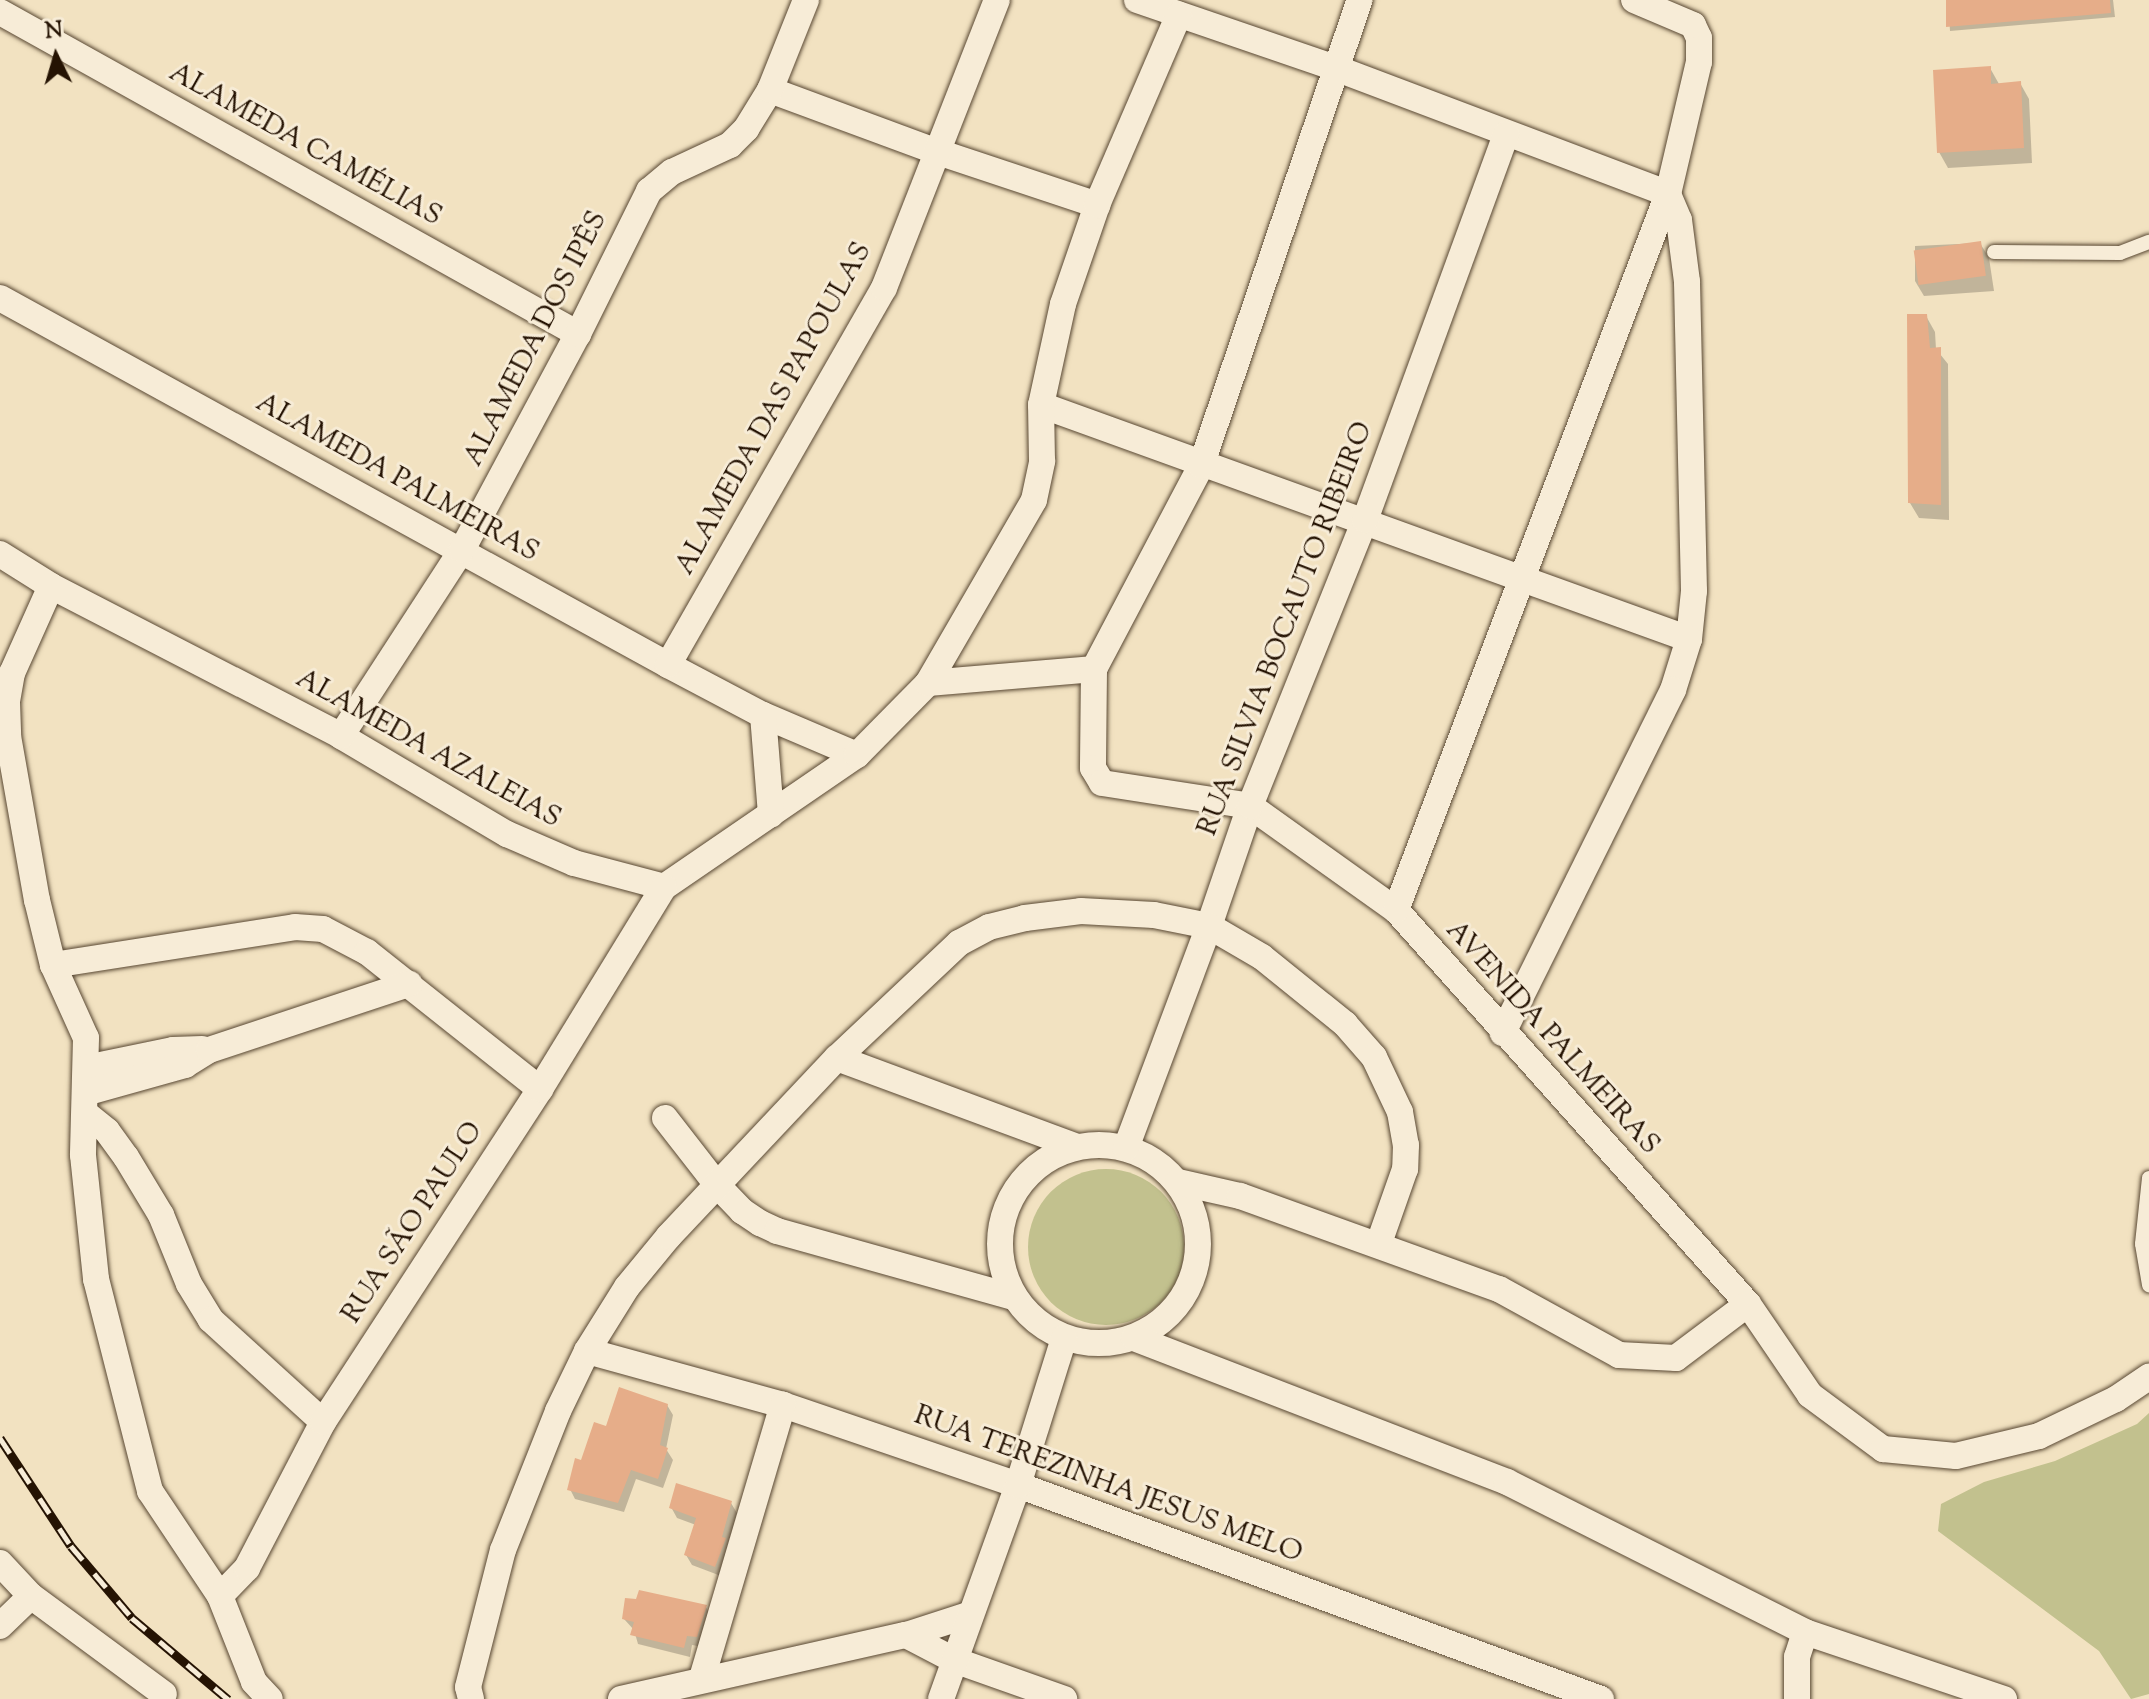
<!DOCTYPE html>
<html>
<head>
<meta charset="utf-8">
<style>
  body { margin:0 }
  #map { position:relative; width:2149px; height:1699px; overflow:hidden; background:#f2e2c1; font-family:"Sorts Mill Goudy",serif }
  div>[style] { position:absolute }
  .green>* { inset:0; background:#c2c18e }
  .round { border-radius:50% }
  .shadow>* { inset:0; background:#0003 }
  .building>* { inset:0; background:#e6ad89; transform-origin:0 0 }
  .roads { filter:drop-shadow(0 0 2px #584732) drop-shadow(0 0 2px #584732) }
  .service>* { height:14px; margin:-7px; padding:0 7px; transform-origin:7px; border-radius:7px; background:#f7ecd7 }
  .minor>* { height:26px; margin:-13px; padding:0 13px; transform-origin:13px; border-radius:13px; background:#f7ecd7 }
  .minor>.ring { margin:-13px; padding:0; box-sizing:content-box; background:none; border:26px solid #f7ecd7; border-radius:50% }
  .rail>* { height:9px; margin-top:-4.5px; transform-origin:0; background:repeating-linear-gradient(90deg,#f7ecd7 0 18px,#251303 0 36px); box-sizing:border-box; border-block:2px solid #251303 }
  span { translate:-50% -50%; white-space:nowrap; text-align:center; line-height:1.15; -webkit-text-stroke:6px #f7ecd7; paint-order:stroke }
  .street-label { font-size:28px; color:#251303 }
  .north { position:absolute; left:16px; top:16px; width:80px; height:80px; -webkit-text-stroke:6px #f7ecd7; paint-order:stroke; rotate:355deg; font-size:22px; font-weight:700; line-height:32px; text-align:center; color:#251303 }
  .north::after { content:''; display:block; margin:auto; width:28px; height:36px; background:#251303; clip-path:polygon(50% 0,100% 100%,50% 72%,0 100%) }
</style>
</head>
<body>
<div id="map">
  <div class="green">
    <i class="round" style="left:1028px;top:1169px;width:156px;height:156px"></i>
    <i style="clip-path:polygon(2149px 1413px,2149px 1694px,2131px 1699px,2099px 1651px,1938px 1531px,1941px 1504px,1984px 1482px,2055px 1461px,2137px 1424px)"></i>
  </div>
  <div class="shadow">
    <i style="clip-path:polygon(1948px 0,2113px 0,2115px 17px,1950px 31px)"></i>
    <i style="clip-path:polygon(1990px 68px,1999px 84px,2020px 83px,2029px 99px,2032px 163px,1948px 168px,1939px 152px)"></i>
    <i style="clip-path:polygon(1980px 243px,1989px 258px,1994px 291px,1924px 296px,1915px 281px,1915px 246px)"></i>
    <i style="clip-path:polygon(1926px 316px,1935px 332px,1936px 349px,1948px 364px,1949px 520px,1919px 518px,1910px 503px)"></i>
    <i style="clip-path:polygon(667px 1405px,673px 1415px,666px 1449px,673px 1460px,663px 1488px,636px 1479px,624px 1512px,575px 1499px,570px 1489px,582px 1463px,607px 1429px)"></i>
    <i style="clip-path:polygon(731px 1503px,737px 1513px,728px 1545px,730px 1550px,721px 1576px,692px 1565px,686px 1555px,696px 1525px,677px 1518px,671px 1507px)"></i>
    <i style="clip-path:polygon(706px 1607px,711px 1616px,703px 1647px,692px 1645px,690px 1657px,638px 1644px,634px 1630px,624px 1619px)"></i>
  </div>
  <div class="building">
    <i style="clip-path:polygon(1946px 0,2110px 0,2111px 13px,1946px 27px)"></i>
    <i style="clip-path:polygon(1991px 66px,1991px 84px,2021px 81px,2024px 148px,1937px 153px,1933px 70px)"></i>
    <i style="left:1981px;top:241px;width:35px;height:68px;rotate:82deg"></i>
    <i style="clip-path:polygon(1907px 314px,1927px 314px,1930px 348px,1941px 347px,1941px 505px,1908px 503px)"></i>
    <i style="clip-path:polygon(619px 1387px,668px 1404px,660px 1445px,668px 1448px,658px 1479px,631px 1470px,618px 1503px,567px 1490px,575px 1458px,581px 1460px,594px 1422px,606px 1426px)"></i>
    <i style="clip-path:polygon(676px 1483px,732px 1501px,722px 1537px,726px 1538px,715px 1567px,684px 1555px,696px 1518px,669px 1508px)"></i>
    <i style="clip-path:polygon(639px 1590px,707px 1605px,697px 1637px,687px 1636px,684px 1648px,630px 1635px,634px 1622px,622px 1619px,625px 1598px,636px 1599px)"></i>
  </div>
  <div class="roads">
    <div class="service">
      <i style="left:1994px;top:252px;width:126px;rotate:0.5deg"></i>
      <i style="left:2120px;top:253px;width:31px;rotate:-21deg"></i>
      <i style="left:2149px;top:1178px;width:66px;rotate:96.1deg"></i>
      <i style="left:2142px;top:1244px;width:42px;rotate:80.3deg"></i>
    </div>
    <div class="minor">
      <i style="left:1137px;top:0;width:213px;rotate:18.9deg"></i>
      <i style="left:1338px;top:69px;width:353px;rotate:20.7deg"></i>
      <i style="left:1668px;top:194px;width:28px;rotate:67deg"></i>
      <i style="left:1679px;top:220px;width:63px;rotate:82.6deg"></i>
      <i style="left:1687px;top:282px;width:309px;rotate:88.7deg"></i>
      <i style="left:1694px;top:591px;width:48px;rotate:95.9deg"></i>
      <i style="left:1689px;top:639px;width:53px;rotate:107.4deg"></i>
      <i style="left:1673px;top:690px;width:383px;rotate:116.4deg"></i>
      <i style="left:0;top:12px;width:662px;rotate:29.12deg"></i>
      <i style="left:770px;top:90px;width:179px;rotate:20.3deg"></i>
      <i style="left:938px;top:152px;width:168px;rotate:18.4deg"></i>
      <i style="left:0;top:298px;width:762px;rotate:28.78deg"></i>
      <i style="left:668px;top:665px;width:107px;rotate:27.8deg"></i>
      <i style="left:763px;top:715px;width:102px;rotate:23.1deg"></i>
      <i style="left:1041px;top:405px;width:689px;rotate:19.86deg"></i>
      <i style="left:0;top:554px;width:60px;rotate:32.1deg"></i>
      <i style="left:51px;top:586px;width:326px;rotate:27.3deg"></i>
      <i style="left:341px;top:736px;width:193px;rotate:30.6deg"></i>
      <i style="left:507px;top:834px;width:73px;rotate:23.4deg"></i>
      <i style="left:574px;top:863px;width:93px;rotate:14.9deg"></i>
      <i style="left:664px;top:887px;width:234px;rotate:-34.4deg"></i>
      <i style="left:857px;top:755px;width:101px;rotate:-45.4deg"></i>
      <i style="left:928px;top:683px;width:211px;rotate:-59.9deg"></i>
      <i style="left:1034px;top:500px;width:40px;rotate:-78deg"></i>
      <i style="left:1042px;top:461px;width:56px;rotate:-91deg"></i>
      <i style="left:1041px;top:405px;width:103px;rotate:-77.7deg"></i>
      <i style="left:1063px;top:304px;width:105px;rotate:-71deg"></i>
      <i style="left:1097px;top:205px;width:207px;rotate:-66.7deg"></i>
      <i style="left:51px;top:586px;width:95px;rotate:114.1deg"></i>
      <i style="left:12px;top:673px;width:29px;rotate:100deg"></i>
      <i style="left:7px;top:702px;width:34px;rotate:88deg"></i>
      <i style="left:8px;top:736px;width:167px;rotate:80deg"></i>
      <i style="left:37px;top:900px;width:67px;rotate:76.2deg"></i>
      <i style="left:53px;top:965px;width:80px;rotate:65.7deg"></i>
      <i style="left:86px;top:1038px;width:117px;rotate:91.5deg"></i>
      <i style="left:83px;top:1155px;width:125px;rotate:84deg"></i>
      <i style="left:96px;top:1279px;width:219px;rotate:75.7deg"></i>
      <i style="left:150px;top:1491px;width:126px;rotate:56.3deg"></i>
      <i style="left:220px;top:1596px;width:92px;rotate:68.4deg"></i>
      <i style="left:254px;top:1682px;width:23px;rotate:47deg"></i>
      <i style="left:668px;top:665px;width:434px;rotate:-60.2deg"></i>
      <i style="left:884px;top:288px;width:309px;rotate:-68.6deg"></i>
      <i style="left:1094px;top:669px;width:229px;rotate:-62.2deg"></i>
      <i style="left:1201px;top:466px;width:492px;rotate:-71.2deg"></i>
      <i style="left:928px;top:683px;width:167px;rotate:-4.8deg"></i>
      <i style="left:1094px;top:669px;width:99px;rotate:90.6deg"></i>
      <i style="left:1093px;top:768px;width:17px;rotate:59deg"></i>
      <i style="left:1102px;top:783px;width:150px;rotate:8.8deg"></i>
      <i style="left:1250px;top:806px;width:179px;rotate:35.5deg"></i>
      <i style="left:1396px;top:910px;width:528px;rotate:48.22deg"></i>
      <i style="left:1748px;top:1304px;width:110px;rotate:55.7deg"></i>
      <i style="left:1810px;top:1395px;width:91px;rotate:36.5deg"></i>
      <i style="left:1883px;top:1449px;width:73px;rotate:5.5deg"></i>
      <i style="left:1956px;top:1456px;width:85px;rotate:-13.5deg"></i>
      <i style="left:2039px;top:1436px;width:85px;rotate:-25.7deg"></i>
      <i style="left:2116px;top:1399px;width:40px;rotate:-34deg"></i>
      <i style="left:763px;top:715px;width:100px;rotate:85.4deg"></i>
      <i style="left:341px;top:736px;width:222px;rotate:-57deg"></i>
      <i style="left:462px;top:550px;width:245px;rotate:-61.8deg"></i>
      <i style="left:578px;top:334px;width:160px;rotate:-63.6deg"></i>
      <i style="left:649px;top:191px;width:30px;rotate:-40deg"></i>
      <i style="left:672px;top:172px;width:64px;rotate:-25deg"></i>
      <i style="left:730px;top:145px;width:23px;rotate:-45deg"></i>
      <i style="left:746px;top:129px;width:46px;rotate:-58.4deg"></i>
      <i style="left:770px;top:90px;width:97px;rotate:-68.2deg"></i>
      <i style="left:1396px;top:910px;width:766px;rotate:-69.2deg"></i>
      <i style="left:1668px;top:194px;width:136px;rotate:-76.8deg"></i>
      <i style="left:1699px;top:62px;width:24px;rotate:-90deg"></i>
      <i style="left:1699px;top:38px;width:14px;rotate:-115deg"></i>
      <i style="left:1693px;top:25px;width:64px;rotate:-157deg"></i>
      <i style="left:53px;top:965px;width:245px;rotate:-8.9deg"></i>
      <i style="left:295px;top:927px;width:28px;rotate:4deg"></i>
      <i style="left:323px;top:929px;width:50px;rotate:27.6deg"></i>
      <i style="left:367px;top:952px;width:221px;rotate:38.4deg"></i>
      <i style="left:837px;top:1058px;width:256px;rotate:20.3deg"></i>
      <i style="left:86px;top:1068px;width:89px;rotate:-11.7deg"></i>
      <i style="left:173px;top:1050px;width:29px;rotate:-2deg"></i>
      <i style="left:85px;top:1093px;width:104px;rotate:-15.6deg"></i>
      <i style="left:185px;top:1065px;width:28px;rotate:-32deg"></i>
      <i style="left:209px;top:1050px;width:211px;rotate:-18.3deg"></i>
      <i style="left:85px;top:1113px;width:28px;rotate:39deg"></i>
      <i style="left:107px;top:1131px;width:32px;rotate:54deg"></i>
      <i style="left:126px;top:1157px;width:68px;rotate:58.9deg"></i>
      <i style="left:161px;top:1215px;width:74px;rotate:67.9deg"></i>
      <i style="left:189px;top:1284px;width:42px;rotate:58.6deg"></i>
      <i style="left:211px;top:1320px;width:151px;rotate:42.3deg"></i>
      <i style="left:665px;top:1118px;width:86px;rotate:52.1deg"></i>
      <i style="left:718px;top:1186px;width:35px;rotate:46deg"></i>
      <i style="left:742px;top:1211px;width:22px;rotate:34deg"></i>
      <i style="left:760px;top:1223px;width:19px;rotate:25deg"></i>
      <i style="left:777px;top:1231px;width:246px;rotate:15.6deg"></i>
      <i class="ring" style="left:1000px;top:1145px;width:172px;height:172px"></i>
      <i style="left:1126px;top:1148px;width:237px;rotate:-69.5deg"></i>
      <i style="left:1209px;top:926px;width:127px;rotate:-71.1deg"></i>
      <i style="left:1250px;top:806px;width:308px;rotate:-68.1deg"></i>
      <i style="left:1365px;top:520px;width:411px;rotate:-69.9deg"></i>
      <i style="left:1178px;top:1182px;width:64px;rotate:12.7deg"></i>
      <i style="left:1240px;top:1196px;width:275px;rotate:19.8deg"></i>
      <i style="left:1499px;top:1289px;width:137px;rotate:28.8deg"></i>
      <i style="left:1619px;top:1355px;width:57px;rotate:3deg"></i>
      <i style="left:1676px;top:1358px;width:90px;rotate:-36.9deg"></i>
      <i style="left:1134px;top:1338px;width:400px;rotate:21.1deg"></i>
      <i style="left:1507px;top:1482px;width:334px;rotate:26.7deg"></i>
      <i style="left:1805px;top:1632px;width:210px;rotate:18.6deg"></i>
      <i style="left:587px;top:1351px;width:203px;rotate:15.4deg"></i>
      <i style="left:783px;top:1405px;width:248px;rotate:18.8deg"></i>
      <i style="left:1018px;top:1485px;width:621px;rotate:20.16deg"></i>
      <i style="left:0;top:1563px;width:45px;rotate:46.8deg"></i>
      <i style="left:31px;top:1596px;width:165px;rotate:36.4deg"></i>
      <i style="left:220px;top:1596px;width:39px;rotate:-46deg"></i>
      <i style="left:247px;top:1568px;width:165px;rotate:-62.5deg"></i>
      <i style="left:323px;top:1422px;width:397px;rotate:-56.9deg"></i>
      <i style="left:540px;top:1089px;width:237px;rotate:-58.5deg"></i>
      <i style="left:0;top:1626px;width:43px;rotate:-44.1deg"></i>
      <i style="left:906px;top:1635px;width:54px;rotate:27.5deg"></i>
      <i style="left:954px;top:1660px;width:117px;rotate:19.5deg"></i>
      <i style="left:702px;top:1678px;width:285px;rotate:-73.5deg"></i>
      <i style="left:471px;top:1699px;width:12px;rotate:-104deg"></i>
      <i style="left:468px;top:1687px;width:141px;rotate:-75.7deg"></i>
      <i style="left:503px;top:1550px;width:149px;rotate:-68.4deg"></i>
      <i style="left:558px;top:1411px;width:67px;rotate:-64.2deg"></i>
      <i style="left:587px;top:1351px;width:75px;rotate:-58deg"></i>
      <i style="left:627px;top:1287px;width:66px;rotate:-50.5deg"></i>
      <i style="left:669px;top:1236px;width:245px;rotate:-46.7deg"></i>
      <i style="left:837px;top:1058px;width:168px;rotate:-43.3deg"></i>
      <i style="left:959px;top:943px;width:34px;rotate:-28deg"></i>
      <i style="left:989px;top:927px;width:37px;rotate:-14deg"></i>
      <i style="left:1025px;top:918px;width:56px;rotate:-7.1deg"></i>
      <i style="left:1081px;top:911px;width:73px;rotate:3.1deg"></i>
      <i style="left:1154px;top:915px;width:56px;rotate:11.3deg"></i>
      <i style="left:1209px;top:926px;width:61px;rotate:30.3deg"></i>
      <i style="left:1262px;top:957px;width:107px;rotate:38.9deg"></i>
      <i style="left:1345px;top:1024px;width:44px;rotate:48.7deg"></i>
      <i style="left:1374px;top:1057px;width:61px;rotate:64.7deg"></i>
      <i style="left:1400px;top:1112px;width:34px;rotate:80deg"></i>
      <i style="left:1406px;top:1145px;width:24px;rotate:92deg"></i>
      <i style="left:1405px;top:1169px;width:78px;rotate:109.4deg"></i>
      <i style="left:621px;top:1699px;width:292px;rotate:-12.7deg"></i>
      <i style="left:906px;top:1635px;width:68px;rotate:-17.9deg"></i>
      <i style="left:941px;top:1699px;width:227px;rotate:-70.2deg"></i>
      <i style="left:1018px;top:1485px;width:154px;rotate:-72.6deg"></i>
      <i style="left:1797px;top:1699px;width:42px;rotate:-90deg"></i>
      <i style="left:1797px;top:1657px;width:26px;rotate:-72deg"></i>
    </div>
  </div>
  <div class="rail">
    <i style="left:0;top:1438px;width:129px;rotate:56.7deg"></i>
    <i style="left:71px;top:1546px;width:94px;rotate:49.7deg"></i>
    <i style="left:132px;top:1618px;width:126px;rotate:40.2deg"></i>
  </div>
  <div class="street-label">
    <span style="left:305px;top:145px;rotate:29deg">ALAMEDA CAMÉLIAS</span>
    <span style="left:536px;top:339px;rotate:-63deg">ALAMEDA DOS IPÊS</span>
    <span style="left:774px;top:409px;rotate:-61deg">ALAMEDA DAS PAPOULAS</span>
    <span style="left:397px;top:478px;rotate:29deg">ALAMEDA PALMEIRAS</span>
    <span style="left:1286px;top:629px;rotate:-69deg">RUA SILVIA BOCAUTO RIBEIRO</span>
    <span style="left:428px;top:749px;rotate:29deg">ALAMEDA AZALEIAS</span>
    <span style="left:1552px;top:1038px;rotate:48deg">AVENIDA PALMEIRAS</span>
    <span style="left:413px;top:1223px;rotate:-57deg">RUA SÃO PAULO</span>
    <span style="left:1108px;top:1485px;rotate:20deg">RUA TEREZINHA JESUS MELO</span>
  </div>
  <div class="north">N</div>
</div>
</body>
</html>
